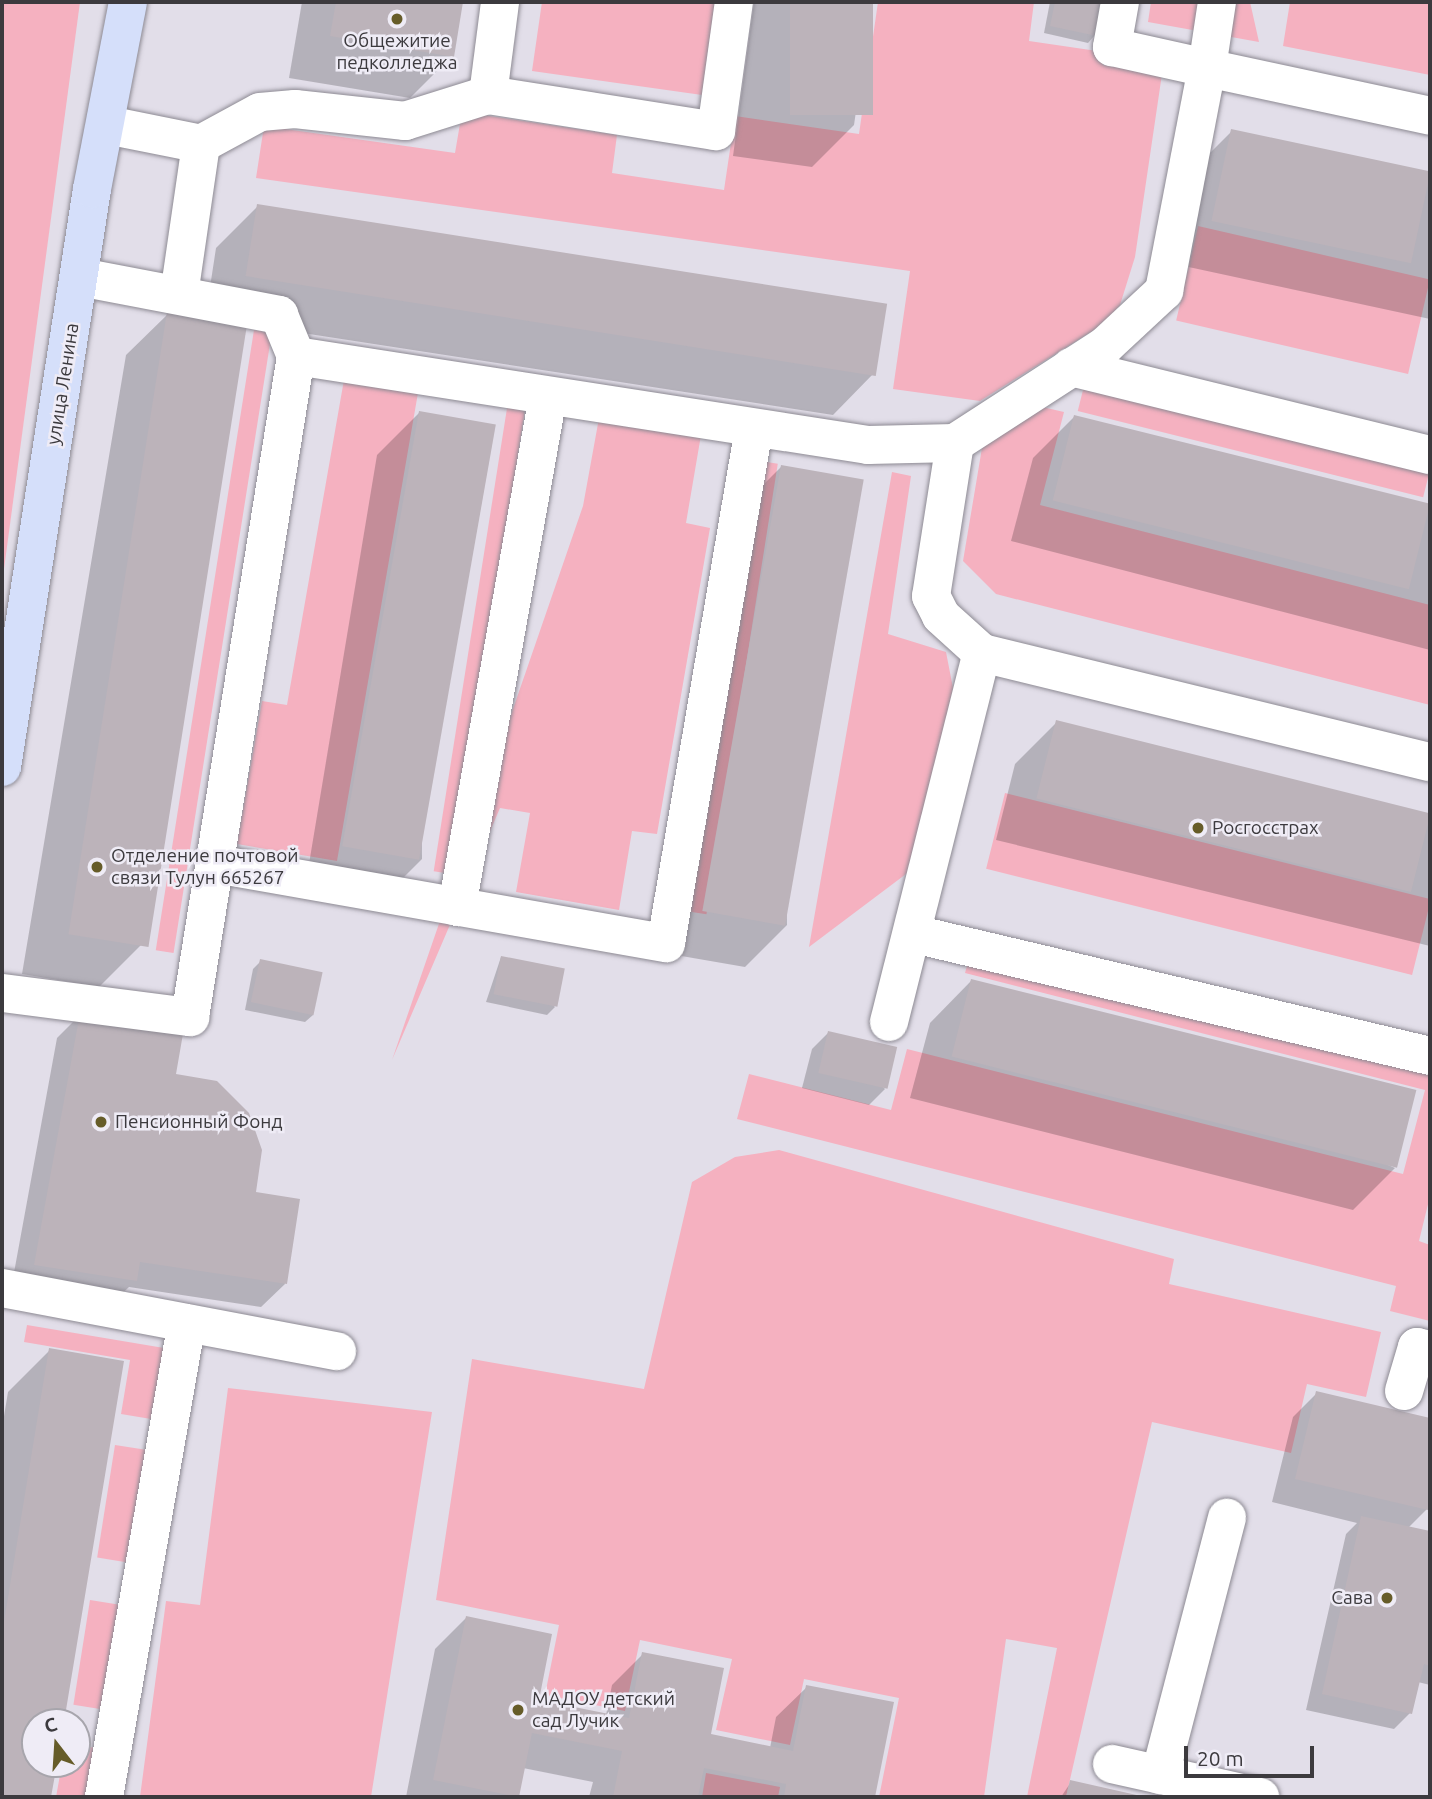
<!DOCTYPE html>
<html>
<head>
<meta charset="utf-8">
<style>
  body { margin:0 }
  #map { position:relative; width:1432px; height:1799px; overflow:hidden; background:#e2dee9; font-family:Ubuntu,sans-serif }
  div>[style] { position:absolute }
  .green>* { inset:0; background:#f5b1c0; transform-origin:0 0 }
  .shadow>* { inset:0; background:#0003 }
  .building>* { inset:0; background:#bcb3ba; transform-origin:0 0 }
  .roads { filter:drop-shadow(0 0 2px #8d8a93) drop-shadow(0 0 2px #8d8a93) }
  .minor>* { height:38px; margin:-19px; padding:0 19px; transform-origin:19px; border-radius:19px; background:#fff }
  .major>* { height:38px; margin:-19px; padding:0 19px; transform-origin:19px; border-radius:19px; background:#d5dffa }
  .dots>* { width:19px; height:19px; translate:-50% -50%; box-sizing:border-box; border:4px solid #efecf6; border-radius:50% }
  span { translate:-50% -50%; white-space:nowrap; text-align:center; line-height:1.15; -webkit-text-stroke:5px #efecf6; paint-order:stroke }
  .poi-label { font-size:19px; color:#3c3a3e }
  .left { translate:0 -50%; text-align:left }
  .right { translate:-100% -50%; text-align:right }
  .street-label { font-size:19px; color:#3c3a3e }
  .frame { position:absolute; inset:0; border:4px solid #3c3a3e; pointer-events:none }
  .north { position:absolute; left:21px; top:1708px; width:70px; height:70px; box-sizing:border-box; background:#efecf6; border:2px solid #a7a5ac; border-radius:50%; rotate:343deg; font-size:19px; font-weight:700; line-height:28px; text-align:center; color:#3c3a3e }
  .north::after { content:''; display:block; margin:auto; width:24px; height:32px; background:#665c29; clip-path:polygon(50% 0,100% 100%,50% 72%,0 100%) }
  .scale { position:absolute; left:1184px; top:1746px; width:130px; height:32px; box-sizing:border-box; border:4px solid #3c3a3e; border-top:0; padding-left:9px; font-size:21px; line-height:24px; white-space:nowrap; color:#3c3a3e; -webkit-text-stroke:5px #efecf6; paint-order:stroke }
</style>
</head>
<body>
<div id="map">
  <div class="green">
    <i style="clip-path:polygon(2px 2px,80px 2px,2px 584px)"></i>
    <i style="clip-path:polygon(542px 2px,715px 2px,702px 95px,532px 71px)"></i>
    <i style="clip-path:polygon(878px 2px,1034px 2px,1029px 41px,1104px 52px,1103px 65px,1162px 74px,1135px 257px,1120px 305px,1102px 325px,980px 401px,893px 389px,910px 271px,256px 178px,264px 126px,455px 153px,462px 112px,617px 135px,612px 173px,724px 190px,735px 116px,859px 134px)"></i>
    <i style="clip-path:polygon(1151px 2px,1250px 2px,1259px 42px,1148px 22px)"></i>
    <i style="clip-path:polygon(1290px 2px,1430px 2px,1430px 75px,1283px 46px)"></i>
    <i style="left:1198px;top:226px;width:238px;height:97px;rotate:13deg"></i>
    <i style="left:254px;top:330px;width:18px;height:628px;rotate:9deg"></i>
    <i style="clip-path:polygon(345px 374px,419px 387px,337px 861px,237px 844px,262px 701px,287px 705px)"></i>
    <i style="left:1085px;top:382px;width:356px;height:30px;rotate:14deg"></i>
    <i style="left:508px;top:402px;width:18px;height:475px;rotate:9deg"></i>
    <i style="clip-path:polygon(1029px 404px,1064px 412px,1040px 505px,1430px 605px,1430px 705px,996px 594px,963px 561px,983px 442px)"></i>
    <i style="clip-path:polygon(599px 418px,701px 435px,686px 523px,710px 528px,657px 834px,632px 831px,619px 910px,516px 892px,530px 813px,500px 808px,392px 1060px,583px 506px)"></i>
    <i style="left:760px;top:461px;width:18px;height:456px;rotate:9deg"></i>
    <i style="clip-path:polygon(892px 472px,911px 476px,888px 634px,946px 652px,953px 688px,910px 871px,809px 947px)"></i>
    <i style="left:1005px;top:793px;width:439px;height:78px;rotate:14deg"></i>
    <i style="clip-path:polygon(970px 955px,1430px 1072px,1430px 1196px,1419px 1241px,1430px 1245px,1430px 1321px,1390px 1311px,1396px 1286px,737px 1119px,749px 1074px,891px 1110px,907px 1049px,1403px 1174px,1425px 1090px,965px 973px)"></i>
    <i style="clip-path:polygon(779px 1150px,1174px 1259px,1169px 1284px,1381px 1332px,1366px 1397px,1307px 1384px,1291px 1453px,1152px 1422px,1066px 1797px,1027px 1797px,1057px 1648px,1006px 1639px,984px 1797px,879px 1797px,899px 1698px,804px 1679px,790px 1745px,716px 1730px,732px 1659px,640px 1640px,625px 1711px,545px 1695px,559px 1625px,436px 1600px,472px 1359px,644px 1389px,692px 1182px,735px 1157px)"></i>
    <i style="clip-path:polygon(27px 1325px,164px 1348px,151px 1419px,121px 1414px,130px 1360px,24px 1342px)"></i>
    <i style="clip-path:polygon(228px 1388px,432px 1412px,371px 1797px,140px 1797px,166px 1601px,200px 1605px)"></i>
    <i style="left:115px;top:1445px;width:31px;height:114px;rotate:9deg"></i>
    <i style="left:90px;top:1600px;width:30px;height:106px;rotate:9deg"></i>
    <i style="clip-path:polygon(77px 1745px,96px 1748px,88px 1797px,56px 1797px,62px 1764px,77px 1764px)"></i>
    <i style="clip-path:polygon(706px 1773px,780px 1787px,778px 1797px,702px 1797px)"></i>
  </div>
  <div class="shadow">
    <i style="clip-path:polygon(302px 2px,461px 2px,452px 56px,410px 98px,289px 78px)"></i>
    <i style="clip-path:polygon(754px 2px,872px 2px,854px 125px,812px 167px,733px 156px)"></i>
    <i style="clip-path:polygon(1050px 2px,1102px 2px,1095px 35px,1088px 43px,1044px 33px)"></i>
    <i style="clip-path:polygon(1232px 131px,1430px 174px,1430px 319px,1170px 263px,1190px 173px)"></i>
    <i style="clip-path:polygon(258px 206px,874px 373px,833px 415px,245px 324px,141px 945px,99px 987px,22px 974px,126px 355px,168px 314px,205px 320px,216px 248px)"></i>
    <i style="clip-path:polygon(419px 413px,422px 859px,380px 901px,305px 888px,377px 455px)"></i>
    <i style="clip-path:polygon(1074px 417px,1430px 508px,1430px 650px,1011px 541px,1033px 458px)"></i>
    <i style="clip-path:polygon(781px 467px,787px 925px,745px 967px,664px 953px,739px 509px)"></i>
    <i style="clip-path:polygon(1057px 722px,1430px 817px,1430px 946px,996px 840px,1015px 764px)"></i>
    <i style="clip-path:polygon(501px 957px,555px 1007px,547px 1015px,486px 1002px)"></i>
    <i style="clip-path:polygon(261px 961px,313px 1015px,305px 1022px,245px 1010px,253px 969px)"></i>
    <i style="clip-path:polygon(971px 981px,1395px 1168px,1353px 1210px,910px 1098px,930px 1023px)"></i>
    <i style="clip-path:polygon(81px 1014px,174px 1076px,254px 1194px,285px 1284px,261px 1307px,129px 1287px,111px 1304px,11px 1289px,57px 1038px)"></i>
    <i style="clip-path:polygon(828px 1033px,885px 1089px,869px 1105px,802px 1088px,812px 1049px)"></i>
    <i style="clip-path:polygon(50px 1350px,62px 1722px,35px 1722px,35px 1764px,55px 1764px,50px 1797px,2px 1797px,2px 1428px,8px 1392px)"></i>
    <i style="clip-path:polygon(1317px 1393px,1430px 1420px,1430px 1495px,1427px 1509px,1408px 1528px,1430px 1533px,1430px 1685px,1418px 1682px,1410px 1713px,1394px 1729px,1306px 1710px,1346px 1534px,1357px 1523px,1272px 1502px,1293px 1417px)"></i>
    <i style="clip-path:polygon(466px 1618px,537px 1702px,606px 1715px,612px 1685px,643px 1654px,709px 1736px,770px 1748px,776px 1717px,807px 1687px,892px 1704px,873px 1797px,589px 1797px,593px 1782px,523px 1768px,517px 1797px,406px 1797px,435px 1649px)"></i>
    <i style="clip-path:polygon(1071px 1782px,1138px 1797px,1061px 1797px)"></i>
  </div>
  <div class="building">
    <i style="clip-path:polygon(336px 2px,463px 2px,454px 57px,330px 36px)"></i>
    <i style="left:790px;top:2px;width:83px;height:113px"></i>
    <i style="clip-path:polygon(1055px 2px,1104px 2px,1097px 36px,1050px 26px)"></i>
    <i style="left:1231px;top:129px;width:204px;height:94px;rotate:12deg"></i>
    <i style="left:257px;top:204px;width:638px;height:73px;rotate:9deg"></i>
    <i style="left:167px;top:312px;width:81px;height:630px;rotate:9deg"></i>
    <i style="left:419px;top:411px;width:78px;height:442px;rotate:10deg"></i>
    <i style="left:1074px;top:415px;width:367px;height:88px;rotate:14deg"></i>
    <i style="left:781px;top:465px;width:84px;height:453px;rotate:10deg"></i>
    <i style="left:1056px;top:720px;width:386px;height:81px;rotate:14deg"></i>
    <i style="left:501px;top:956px;width:65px;height:39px;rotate:11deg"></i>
    <i style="left:260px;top:959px;width:64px;height:44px;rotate:12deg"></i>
    <i style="left:971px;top:979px;width:459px;height:80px;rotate:14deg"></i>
    <i style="clip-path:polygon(80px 1013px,184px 1028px,176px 1074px,217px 1081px,249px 1113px,262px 1150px,256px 1192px,300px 1199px,287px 1284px,140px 1262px,137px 1281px,34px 1265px)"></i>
    <i style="left:828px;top:1031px;width:71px;height:43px;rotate:13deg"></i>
    <i style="clip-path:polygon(49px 1348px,124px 1361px,64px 1722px,35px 1722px,35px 1764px,57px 1764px,51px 1797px,2px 1797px,2px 1634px)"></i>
    <i style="clip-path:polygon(1316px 1391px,1430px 1418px,1428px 1510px,1295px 1479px)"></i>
    <i style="clip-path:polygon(1361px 1516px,1430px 1531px,1430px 1666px,1424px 1664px,1412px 1714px,1322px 1694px)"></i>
    <i style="clip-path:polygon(466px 1616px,552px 1634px,539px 1700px,629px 1718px,642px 1652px,724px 1668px,711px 1734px,793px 1751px,806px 1685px,894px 1702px,875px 1797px,784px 1797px,786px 1784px,704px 1768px,698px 1797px,613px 1797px,622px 1751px,532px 1733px,519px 1797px,433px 1780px)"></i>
    <i style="clip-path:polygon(1070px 1780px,1141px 1796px,1141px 1797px,1066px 1797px)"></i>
  </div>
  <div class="roads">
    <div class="minor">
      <i style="left:1120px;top:2px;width:46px;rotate:100.1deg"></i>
      <i style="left:1112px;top:47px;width:97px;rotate:12.5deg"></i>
      <i style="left:1207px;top:68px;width:67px;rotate:-81.4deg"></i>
      <i style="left:488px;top:95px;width:94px;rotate:-82.6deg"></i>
      <i style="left:107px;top:125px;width:96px;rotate:11.4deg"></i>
      <i style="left:201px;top:144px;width:67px;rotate:-28.5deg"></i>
      <i style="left:260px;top:112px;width:35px;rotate:-5deg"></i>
      <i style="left:295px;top:109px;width:111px;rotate:6.2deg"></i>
      <i style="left:405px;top:121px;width:87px;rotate:-17.4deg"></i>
      <i style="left:488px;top:95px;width:231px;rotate:9deg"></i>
      <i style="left:716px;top:131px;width:130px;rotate:-82.1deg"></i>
      <i style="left:80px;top:277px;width:203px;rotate:10.8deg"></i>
      <i style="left:279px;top:315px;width:44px;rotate:67.5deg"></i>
      <i style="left:296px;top:356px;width:579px;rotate:8.84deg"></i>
      <i style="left:868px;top:445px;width:87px;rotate:-1.3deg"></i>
      <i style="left:955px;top:443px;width:179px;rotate:-32.9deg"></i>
      <i style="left:1105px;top:346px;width:81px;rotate:-43deg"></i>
      <i style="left:1164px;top:291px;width:227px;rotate:-79.1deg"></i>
      <i style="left:1207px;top:68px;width:228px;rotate:12.1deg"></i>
      <i style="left:179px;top:295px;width:153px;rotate:-81.7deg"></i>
      <i style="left:1071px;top:367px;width:370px;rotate:13.8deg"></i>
      <i style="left:955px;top:443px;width:155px;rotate:98.9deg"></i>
      <i style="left:931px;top:596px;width:22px;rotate:63deg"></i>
      <i style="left:941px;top:616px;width:55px;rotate:42.1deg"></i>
      <i style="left:982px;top:653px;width:461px;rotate:13.7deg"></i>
      <i style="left:216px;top:864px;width:457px;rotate:10deg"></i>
      <i style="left:666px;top:943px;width:522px;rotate:-80.3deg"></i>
      <i style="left:457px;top:907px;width:519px;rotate:-79.9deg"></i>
      <i style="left:914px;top:934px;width:530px;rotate:13.3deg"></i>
      <i style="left:2px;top:993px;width:190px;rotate:7.3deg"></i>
      <i style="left:190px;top:1017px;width:669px;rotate:-80.89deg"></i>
      <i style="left:889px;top:1022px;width:381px;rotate:-75.9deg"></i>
      <i style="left:2px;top:1288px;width:341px;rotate:10.7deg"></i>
      <i style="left:1404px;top:1391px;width:46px;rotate:-73.5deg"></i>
      <i style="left:1417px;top:1347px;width:13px;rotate:13deg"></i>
      <i style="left:1112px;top:1764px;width:152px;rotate:12.6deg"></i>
      <i style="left:1160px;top:1775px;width:266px;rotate:-75.4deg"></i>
      <i style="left:104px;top:1797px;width:481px;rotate:-80.1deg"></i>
    </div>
    <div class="major">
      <i style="left:2px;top:767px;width:585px;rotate:-81.15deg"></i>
      <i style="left:92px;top:189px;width:190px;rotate:-79.1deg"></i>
    </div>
  </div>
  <div class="dots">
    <i style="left:397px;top:19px;background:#665c29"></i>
    <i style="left:1198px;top:828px;background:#665c29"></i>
    <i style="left:97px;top:867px;background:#665c29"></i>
    <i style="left:101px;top:1122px;background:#665c29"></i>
    <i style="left:1387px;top:1598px;background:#665c29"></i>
    <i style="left:518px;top:1710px;background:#665c29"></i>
  </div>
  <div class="poi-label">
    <span style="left:397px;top:52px">Общежитие<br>педколледжа</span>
    <span class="left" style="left:1212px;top:828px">Росгосстрах</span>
    <span class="left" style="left:111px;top:867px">Отделение почтовой<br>связи Тулун 665267</span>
    <span class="left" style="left:115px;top:1122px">Пенсионный Фонд</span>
    <span class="right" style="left:1373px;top:1598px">Сава</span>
    <span class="left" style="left:532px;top:1710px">МАДОУ детский<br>сад Лучик</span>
  </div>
  <div class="street-label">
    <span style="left:63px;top:384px;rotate:-81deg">улица Ленина</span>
  </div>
  <div class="frame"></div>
  <div class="north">С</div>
  <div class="scale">20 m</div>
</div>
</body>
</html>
